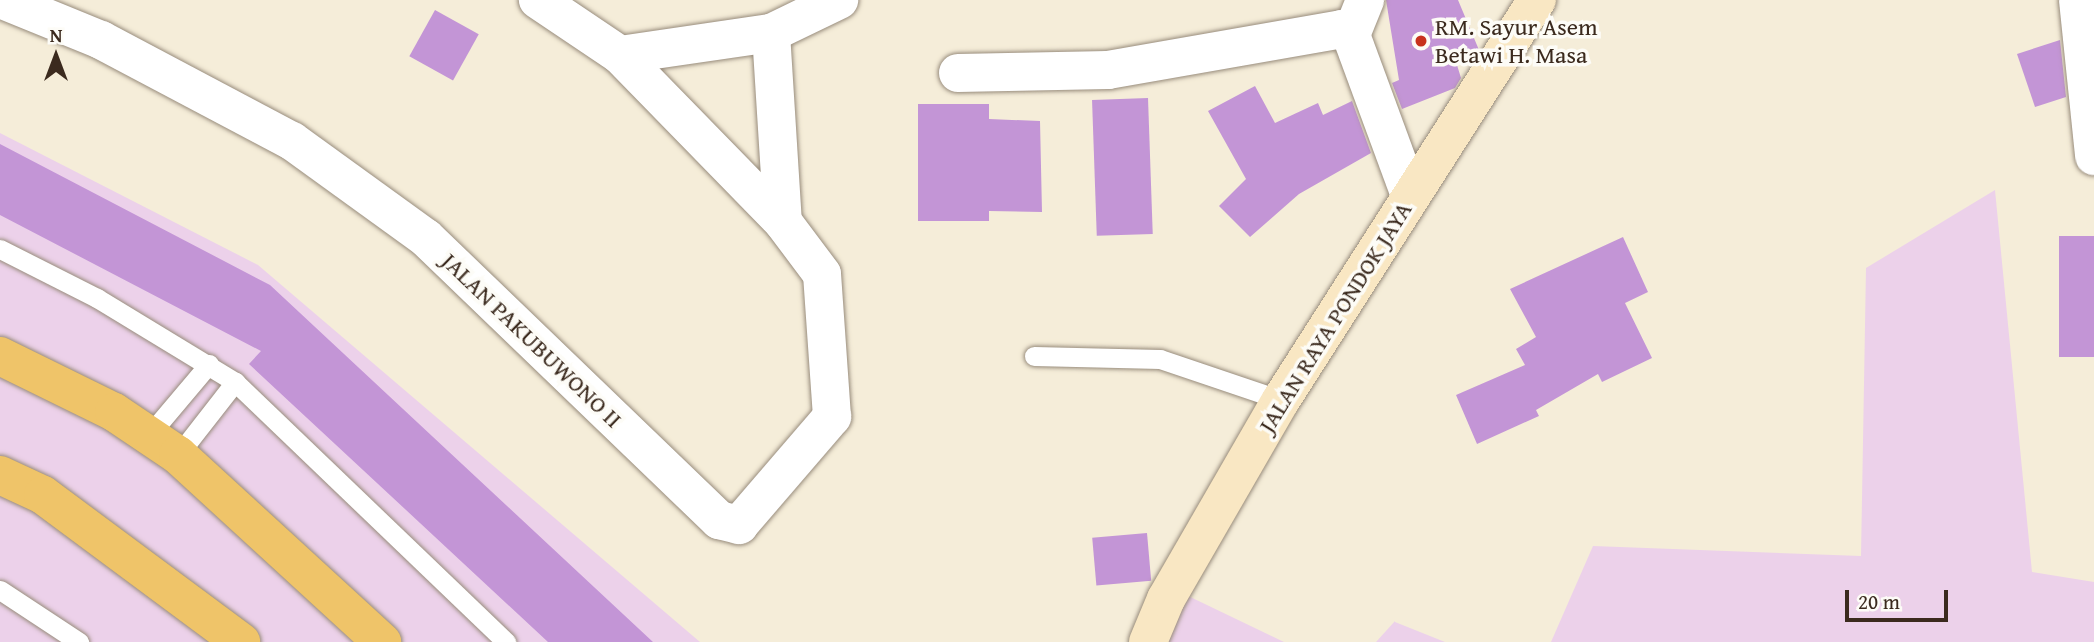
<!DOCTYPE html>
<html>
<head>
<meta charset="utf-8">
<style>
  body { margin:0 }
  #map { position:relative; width:2094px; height:642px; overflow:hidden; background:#f5edd9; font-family:"Gentium Book Plus",serif }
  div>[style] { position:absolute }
  .built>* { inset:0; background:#ecd1ea }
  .building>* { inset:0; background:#c395d6; transform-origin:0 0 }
  .roads { filter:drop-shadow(0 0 2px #988c7c) drop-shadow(0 0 2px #988c7c) }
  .service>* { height:19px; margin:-9.5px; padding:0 9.5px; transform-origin:9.5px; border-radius:9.5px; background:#fff }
  .minor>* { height:38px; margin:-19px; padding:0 19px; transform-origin:19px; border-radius:19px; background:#fff }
  .secondary>* { height:38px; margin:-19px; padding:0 19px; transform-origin:19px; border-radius:19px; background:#f9e7c3 }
  .primary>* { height:38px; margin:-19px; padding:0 19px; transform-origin:19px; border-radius:19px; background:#efc469 }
  .dots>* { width:19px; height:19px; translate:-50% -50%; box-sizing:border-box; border:4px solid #fdfcf7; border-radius:50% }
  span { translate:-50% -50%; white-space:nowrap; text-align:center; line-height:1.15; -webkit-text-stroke:7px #fdfcf7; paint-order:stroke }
  .poi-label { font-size:24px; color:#3b2a1e }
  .left { translate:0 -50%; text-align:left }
  .street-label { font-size:24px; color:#3b2a1e }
  .north { position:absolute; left:21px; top:21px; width:70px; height:70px; -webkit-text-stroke:5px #fdfcf7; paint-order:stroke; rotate:0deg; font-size:19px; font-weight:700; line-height:28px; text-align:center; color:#3b2a1e }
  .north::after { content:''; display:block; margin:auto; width:24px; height:32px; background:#3b2a1e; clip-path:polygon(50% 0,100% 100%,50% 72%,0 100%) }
  .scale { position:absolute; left:1845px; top:590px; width:103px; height:32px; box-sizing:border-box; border:4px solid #3b2a1e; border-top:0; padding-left:9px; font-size:21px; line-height:24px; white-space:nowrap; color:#3b2a1e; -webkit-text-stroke:5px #fdfcf7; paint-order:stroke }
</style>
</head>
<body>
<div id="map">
  <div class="built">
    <i style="clip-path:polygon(0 133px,258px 265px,700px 642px,0 642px)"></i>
    <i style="clip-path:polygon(1995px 190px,2032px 572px,2094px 582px,2094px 642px,1551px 642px,1593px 546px,1861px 556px,1866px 268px)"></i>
    <i style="clip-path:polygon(1157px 581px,1284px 642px,1144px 642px)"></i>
    <i style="clip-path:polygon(1395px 621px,1395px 622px,1445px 642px,1376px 642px)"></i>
  </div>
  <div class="building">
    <i style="clip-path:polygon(1386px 0,1458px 0,1479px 50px,1457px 65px,1461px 78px,1455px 88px,1402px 109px,1392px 83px,1399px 80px)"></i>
    <i style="left:435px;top:10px;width:50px;height:53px;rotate:29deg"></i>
    <i style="clip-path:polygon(2060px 40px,2066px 97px,2035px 107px,2017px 54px)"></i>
    <i style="clip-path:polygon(1255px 86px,1275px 123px,1318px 103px,1323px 115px,1352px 101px,1371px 153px,1299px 194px,1250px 237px,1219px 206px,1246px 179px,1208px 111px)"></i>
    <i style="left:1148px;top:98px;width:136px;height:56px;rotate:88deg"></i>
    <i style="clip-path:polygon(918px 104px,989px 104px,989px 119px,1040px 121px,1042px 212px,989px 211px,989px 221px,918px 221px)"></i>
    <i style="clip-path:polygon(0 144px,270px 285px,653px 642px,548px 642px,249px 364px,261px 351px,0 215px)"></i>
    <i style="left:2094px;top:236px;width:121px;height:35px;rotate:90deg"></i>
    <i style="clip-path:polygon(1623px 237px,1648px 292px,1625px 303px,1652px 358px,1602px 382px,1598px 374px,1536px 410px,1539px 416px,1477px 444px,1456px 395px,1525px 365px,1516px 349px,1536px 337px,1510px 289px)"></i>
    <i style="left:1147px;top:533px;width:48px;height:55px;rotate:85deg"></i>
  </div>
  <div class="roads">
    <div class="service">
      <i style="left:0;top:249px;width:109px;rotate:26.8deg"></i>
      <i style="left:97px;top:298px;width:162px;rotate:31.3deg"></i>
      <i style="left:235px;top:382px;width:376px;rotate:43.8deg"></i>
      <i style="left:1034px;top:356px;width:126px;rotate:1.4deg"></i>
      <i style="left:1160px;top:359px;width:128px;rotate:18.7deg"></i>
      <i style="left:149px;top:435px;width:93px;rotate:-49.8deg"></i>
      <i style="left:178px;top:455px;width:93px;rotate:-52deg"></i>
      <i style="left:0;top:590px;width:95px;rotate:33.4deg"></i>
    </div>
    <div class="minor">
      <i style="left:3px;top:0;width:106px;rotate:22.2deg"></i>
      <i style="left:101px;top:40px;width:216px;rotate:27.9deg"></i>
      <i style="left:292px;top:141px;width:165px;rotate:35.9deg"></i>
      <i style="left:426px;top:238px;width:407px;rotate:43.9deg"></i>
      <i style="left:719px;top:520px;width:21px;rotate:14deg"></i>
      <i style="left:739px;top:525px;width:143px;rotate:-49.3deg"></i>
      <i style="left:832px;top:417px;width:143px;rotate:-94deg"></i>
      <i style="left:822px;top:274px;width:65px;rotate:-126.9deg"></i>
      <i style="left:783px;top:222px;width:233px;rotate:-134.3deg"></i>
      <i style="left:620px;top:55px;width:99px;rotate:-146.1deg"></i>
      <i style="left:2078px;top:0;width:157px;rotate:84.1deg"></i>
      <i style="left:771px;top:33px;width:189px;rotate:86.4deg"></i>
      <i style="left:1351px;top:35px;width:38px;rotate:-68deg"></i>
      <i style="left:620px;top:55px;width:153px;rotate:-8.3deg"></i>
      <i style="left:771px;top:33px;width:76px;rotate:-25.9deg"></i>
      <i style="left:958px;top:73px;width:150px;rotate:-1.1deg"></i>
      <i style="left:1108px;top:70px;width:238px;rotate:-9.9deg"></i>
      <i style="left:1342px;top:29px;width:11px;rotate:34deg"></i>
      <i style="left:1351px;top:35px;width:171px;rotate:69.8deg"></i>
    </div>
    <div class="secondary">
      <i style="left:1148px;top:642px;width:47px;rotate:-67.3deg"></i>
      <i style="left:1166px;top:599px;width:230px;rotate:-60deg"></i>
      <i style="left:1281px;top:400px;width:475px;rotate:-57.4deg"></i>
    </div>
    <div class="primary">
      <i style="left:0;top:356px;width:127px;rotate:26.2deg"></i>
      <i style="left:114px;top:412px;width:77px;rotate:33.9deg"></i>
      <i style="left:178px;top:455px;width:277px;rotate:42.5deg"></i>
      <i style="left:0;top:475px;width:47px;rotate:24.9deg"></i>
      <i style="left:43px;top:495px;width:247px;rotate:36.6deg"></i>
    </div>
  </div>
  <div class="dots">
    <i style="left:1421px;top:41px;background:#c8321e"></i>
  </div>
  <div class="poi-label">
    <span class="left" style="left:1435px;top:41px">RM. Sayur Asem<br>Betawi H. Masa</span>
  </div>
  <div class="street-label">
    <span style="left:1335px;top:317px;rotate:-58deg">JALAN RAYA PONDOK JAYA</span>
    <span style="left:532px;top:340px;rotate:44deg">JALAN PAKUBUWONO II</span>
  </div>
  <div class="north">N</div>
  <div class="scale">20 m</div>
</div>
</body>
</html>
